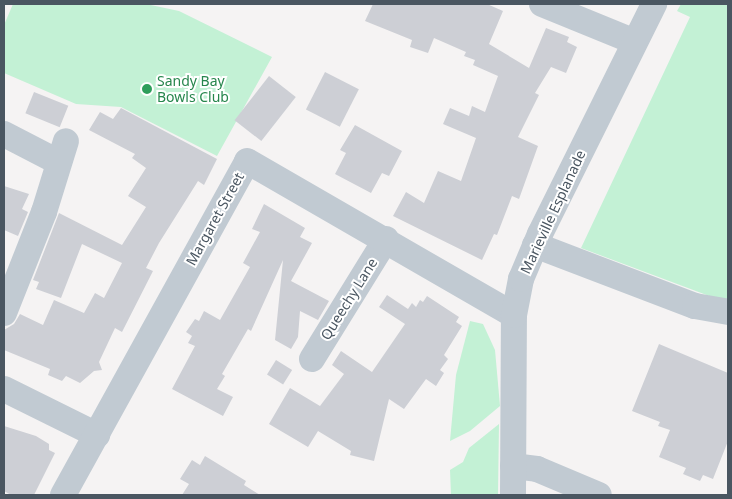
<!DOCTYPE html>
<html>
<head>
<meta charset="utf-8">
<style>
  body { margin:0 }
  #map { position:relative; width:732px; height:499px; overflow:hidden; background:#f5f3f3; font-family:"Noto Sans",sans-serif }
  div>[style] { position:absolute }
  .green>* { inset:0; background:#c3f1d5 }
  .building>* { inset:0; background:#cdcfd5; transform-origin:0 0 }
  .minor>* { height:26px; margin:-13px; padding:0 13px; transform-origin:13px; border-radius:13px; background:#c1cad2 }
  .dots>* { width:14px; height:14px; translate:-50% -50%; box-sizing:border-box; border:2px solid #fff; border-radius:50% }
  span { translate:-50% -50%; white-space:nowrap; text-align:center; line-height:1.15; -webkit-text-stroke:4px #fff; paint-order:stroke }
  .leisure-label { font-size:14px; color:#27864d }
  .left { translate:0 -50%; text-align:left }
  .street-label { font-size:14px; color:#4a5661 }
  .frame { position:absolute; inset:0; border:5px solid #4a5661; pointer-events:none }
</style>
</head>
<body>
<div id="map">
  <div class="green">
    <i style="clip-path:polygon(13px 4px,146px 4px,179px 11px,272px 57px,217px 156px,121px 107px,76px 104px,4px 73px,4px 25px)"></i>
    <i style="clip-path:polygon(681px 4px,728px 4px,728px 303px,581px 248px,690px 17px,677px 11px)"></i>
    <i style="clip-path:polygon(470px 321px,483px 324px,495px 350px,500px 406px,470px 431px,450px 441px,456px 375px)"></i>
    <i style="clip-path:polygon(499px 424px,498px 495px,451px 495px,450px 470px,463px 462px,469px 448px)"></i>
  </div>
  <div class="building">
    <i style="clip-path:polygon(373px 4px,487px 4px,503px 11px,489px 44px,529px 68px,546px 28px,569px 37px,567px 42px,577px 47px,566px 73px,551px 67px,535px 93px,539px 95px,518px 137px,538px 146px,519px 199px,512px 196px,497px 235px,494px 234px,482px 260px,393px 216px,406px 192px,424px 203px,438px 171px,461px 181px,476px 138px,443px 124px,450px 108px,469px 116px,472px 106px,485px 112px,498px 76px,473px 65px,475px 60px,464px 56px,466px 52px,434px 38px,428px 53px,410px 47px,412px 40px,365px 21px)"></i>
    <i style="left:325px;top:72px;width:38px;height:42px;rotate:27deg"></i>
    <i style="left:269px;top:76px;width:34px;height:56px;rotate:38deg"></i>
    <i style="left:34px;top:92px;width:37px;height:23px;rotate:22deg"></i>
    <i style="clip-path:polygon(121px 108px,217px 159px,204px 185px,198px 181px,159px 243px,146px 268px,153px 271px,122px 332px,115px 328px,99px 362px,102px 370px,94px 371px,80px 383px,66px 376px,62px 381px,48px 375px,50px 369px,4px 350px,4px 330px,14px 324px,20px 314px,43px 325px,54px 300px,84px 313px,95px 293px,104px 298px,122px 263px,82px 244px,61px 298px,36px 289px,39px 282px,33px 280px,59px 213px,122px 245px,146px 207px,128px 196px,146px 168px,132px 158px,135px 154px,89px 130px,100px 112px,113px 119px)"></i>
    <i style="clip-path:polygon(355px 125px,402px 151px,389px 176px,382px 173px,371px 193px,335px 174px,346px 153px,340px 150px)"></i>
    <i style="clip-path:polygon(4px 186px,29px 194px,22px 209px,28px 212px,18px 236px,4px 230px)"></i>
    <i style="clip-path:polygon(264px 204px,305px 228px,300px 237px,312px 243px,291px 281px,329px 301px,318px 320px,300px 311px,298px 337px,291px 349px,275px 340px,283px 260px,251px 331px,248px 329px,222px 374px,225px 376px,217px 389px,233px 397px,223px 416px,172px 389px,195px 346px,188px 343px,192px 336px,186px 332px,195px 319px,199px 321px,204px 311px,220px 320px,250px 267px,243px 263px,260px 232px,252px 229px)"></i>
    <i style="clip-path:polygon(387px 295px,408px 309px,412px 303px,416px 307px,420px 300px,423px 302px,427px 296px,459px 317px,456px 322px,462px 326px,444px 355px,448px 359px,440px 370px,444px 373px,436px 386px,426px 379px,404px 409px,389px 399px,374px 461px,350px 455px,351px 451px,318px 431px,308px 447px,269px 424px,290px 388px,320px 406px,344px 374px,332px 365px,341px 351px,372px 372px,405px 324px,379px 307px)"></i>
    <i style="clip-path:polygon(659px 344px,728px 373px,728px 441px,713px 479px,703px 475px,700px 481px,683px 474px,686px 468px,659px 457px,670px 430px,658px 426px,660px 422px,632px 411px)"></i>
    <i style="left:276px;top:360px;width:19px;height:17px;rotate:32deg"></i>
    <i style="clip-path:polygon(4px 426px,36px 436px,49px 444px,49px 450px,55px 453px,34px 495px,11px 495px,4px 491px)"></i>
    <i style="clip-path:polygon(205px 456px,246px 481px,244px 485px,260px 495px,182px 495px,189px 484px,180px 479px,192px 460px,200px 465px)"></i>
  </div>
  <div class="minor">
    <i style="left:542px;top:4px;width:100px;rotate:22.2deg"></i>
    <i style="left:4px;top:134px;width:61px;rotate:27.4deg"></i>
    <i style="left:535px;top:245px;width:171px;rotate:20.9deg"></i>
    <i style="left:695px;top:306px;width:34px;rotate:10deg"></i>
    <i style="left:4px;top:313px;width:109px;rotate:-68.4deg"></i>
    <i style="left:44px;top:212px;width:74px;rotate:-72.8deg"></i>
    <i style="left:312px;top:359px;width:141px;rotate:-58.3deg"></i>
    <i style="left:4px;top:389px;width:104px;rotate:26.3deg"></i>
    <i style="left:513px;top:466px;width:24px;rotate:7deg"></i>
    <i style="left:537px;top:469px;width:67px;rotate:22.8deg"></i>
    <i style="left:63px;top:495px;width:381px;rotate:-61.1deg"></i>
    <i style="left:247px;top:161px;width:308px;rotate:30deg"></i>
    <i style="left:513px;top:495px;width:180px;rotate:-89.7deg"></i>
    <i style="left:514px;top:315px;width:37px;rotate:-79deg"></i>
    <i style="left:521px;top:279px;width:49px;rotate:-67.1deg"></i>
    <i style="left:540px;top:234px;width:257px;rotate:-63.6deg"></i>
  </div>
  <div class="dots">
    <i style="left:147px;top:89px;background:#2e9e5b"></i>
  </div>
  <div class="leisure-label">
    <span class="left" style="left:157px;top:89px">Sandy Bay<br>Bowls Club</span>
  </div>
  <div class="street-label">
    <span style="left:553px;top:212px;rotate:-65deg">Marieville Esplanade</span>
    <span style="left:215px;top:219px;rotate:-61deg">Margaret Street</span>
    <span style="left:349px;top:299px;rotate:-58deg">Queechy Lane</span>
  </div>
  <div class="frame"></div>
</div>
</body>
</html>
